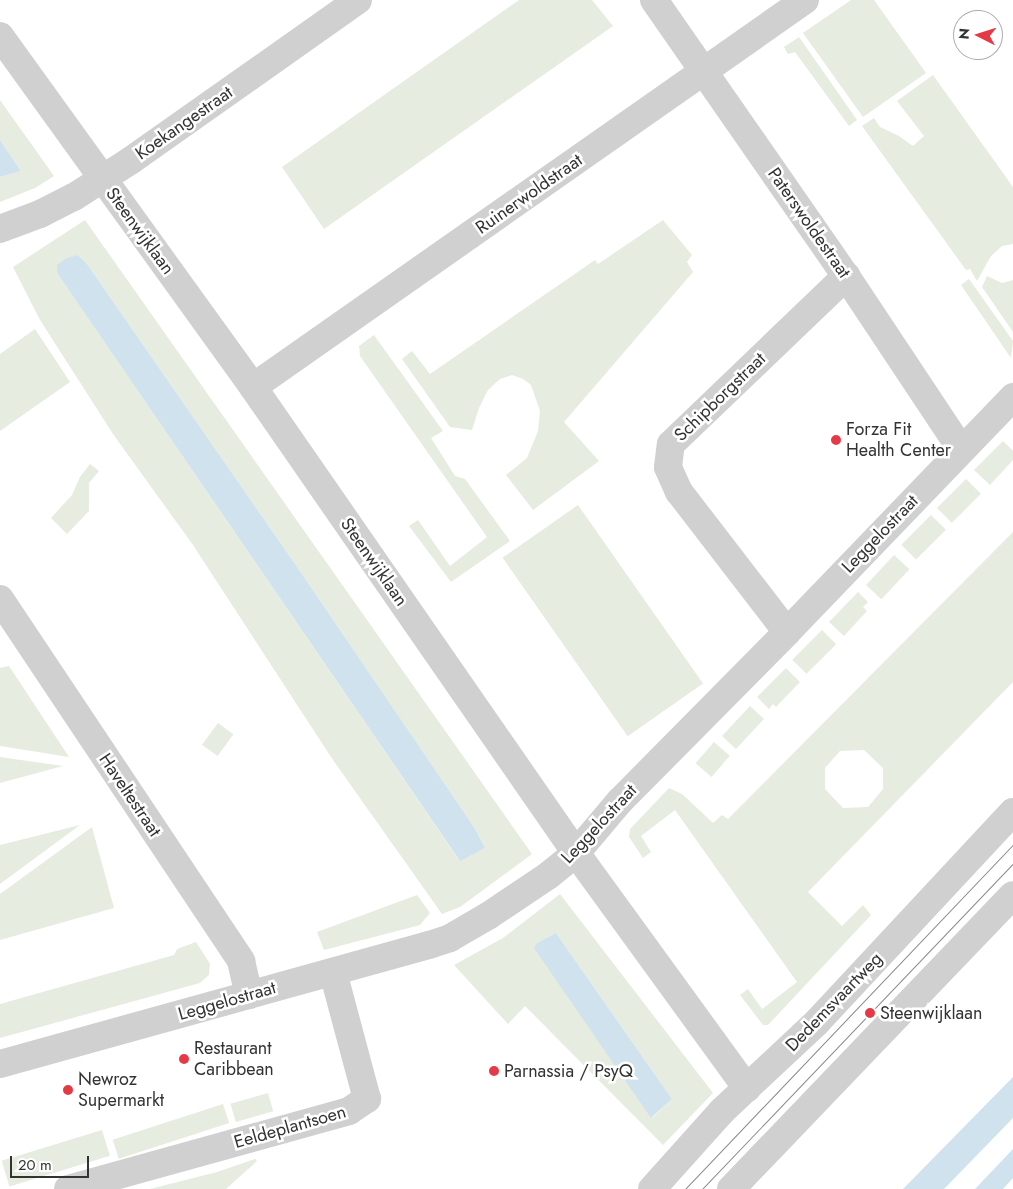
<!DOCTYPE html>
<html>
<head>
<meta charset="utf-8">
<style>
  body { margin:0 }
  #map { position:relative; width:1013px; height:1189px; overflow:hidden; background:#fff; font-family:Jost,sans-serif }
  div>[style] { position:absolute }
  .green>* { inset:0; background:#e6ecdf; transform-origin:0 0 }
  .water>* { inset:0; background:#cfe2ee }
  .minor>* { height:28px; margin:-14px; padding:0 14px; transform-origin:14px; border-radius:14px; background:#d0d0d0 }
  .tram>* { height:1px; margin:-0.5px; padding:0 0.5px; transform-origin:0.5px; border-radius:0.5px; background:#888 }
  .dots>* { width:14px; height:14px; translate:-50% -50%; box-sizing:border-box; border:2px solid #fff; border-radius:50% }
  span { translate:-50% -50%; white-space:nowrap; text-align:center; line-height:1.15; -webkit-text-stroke:5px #fff; paint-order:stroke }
  .street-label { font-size:18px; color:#333 }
  .poi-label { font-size:18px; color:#333 }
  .left { translate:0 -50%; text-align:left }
  .north { position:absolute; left:953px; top:10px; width:50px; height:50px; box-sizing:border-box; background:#fff; border:1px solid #adadad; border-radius:50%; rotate:275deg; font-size:14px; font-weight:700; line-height:20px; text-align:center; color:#333 }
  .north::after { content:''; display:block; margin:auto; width:18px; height:22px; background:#e63946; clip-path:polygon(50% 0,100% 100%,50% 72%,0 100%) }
  .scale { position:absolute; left:10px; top:1156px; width:79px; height:22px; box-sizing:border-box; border:2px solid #333; border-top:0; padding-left:6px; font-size:15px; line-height:18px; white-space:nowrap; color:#333; -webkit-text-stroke:4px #fff; paint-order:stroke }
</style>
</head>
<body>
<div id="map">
  <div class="green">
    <i style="clip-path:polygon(519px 0,592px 0,613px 26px,324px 229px,282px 167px)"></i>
    <i style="clip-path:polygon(851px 0,874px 0,926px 73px,863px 117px,803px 33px)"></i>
    <i style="clip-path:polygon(799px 37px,857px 120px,849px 126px,795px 52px,788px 54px,784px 47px)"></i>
    <i style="clip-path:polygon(933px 75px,1013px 187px,1013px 244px,1002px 246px,991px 256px,977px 281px,970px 269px,966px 270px,862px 126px,874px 118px,880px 127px,899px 136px,913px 146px,924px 136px,897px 101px)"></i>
    <i style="clip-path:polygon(0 100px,54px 176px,35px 188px,0 202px,0 177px,21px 171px,0 140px)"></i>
    <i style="clip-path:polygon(evenodd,85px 220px,532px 854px,460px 907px,442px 914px,333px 760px,193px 545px,113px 434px,40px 320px,13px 267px,85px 220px,78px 255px,87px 264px,304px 577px,474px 827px,485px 848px,459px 860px,57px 273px,78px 255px)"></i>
    <i style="clip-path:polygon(663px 220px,692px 255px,687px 262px,693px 272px,564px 422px,599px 461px,533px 510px,506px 475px,527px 458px,538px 431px,540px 411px,531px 385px,523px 379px,512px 375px,500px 379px,488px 390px,479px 408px,472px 430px,450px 427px,402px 359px,412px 351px,430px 374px,595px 260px,598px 264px)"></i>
    <i style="clip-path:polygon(987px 276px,1002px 283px,1013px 280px,1013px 332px,982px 287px)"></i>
    <i style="clip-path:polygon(969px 279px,1013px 341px,1011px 358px,961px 285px)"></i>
    <i style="clip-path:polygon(35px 329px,70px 382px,0 431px,0 354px)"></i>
    <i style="clip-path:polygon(374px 335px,443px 431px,431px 438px,455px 476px,465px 479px,510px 541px,451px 582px,409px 526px,418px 520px,450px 566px,487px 537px,360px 356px,359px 346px)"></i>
    <i style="clip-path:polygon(1003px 441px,1013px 451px,1013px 460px,990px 485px,974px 470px)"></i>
    <i style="clip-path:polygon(90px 464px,99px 471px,89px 483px,89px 511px,67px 534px,51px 518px,72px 495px,80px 477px)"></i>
    <i style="left:966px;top:479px;width:21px;height:41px;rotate:45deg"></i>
    <i style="left:578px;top:505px;width:218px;height:92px;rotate:55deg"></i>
    <i style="left:931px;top:515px;width:21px;height:42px;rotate:45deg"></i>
    <i style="clip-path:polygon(evenodd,1013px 532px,1013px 682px,808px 892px,842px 926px,863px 905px,871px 915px,768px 1025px,763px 1025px,740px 995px,748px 989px,762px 1009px,797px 982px,675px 810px,641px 836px,651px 852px,643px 858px,629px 837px,630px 829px,669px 788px,682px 794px,713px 823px,722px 815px,728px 819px,1013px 532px,864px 750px,883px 768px,883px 789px,868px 807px,843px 808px,825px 789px,825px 768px,840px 751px,864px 750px)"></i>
    <i style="left:894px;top:555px;width:21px;height:41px;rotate:43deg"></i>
    <i style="clip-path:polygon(858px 592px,868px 602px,863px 607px,867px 611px,844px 636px,829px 622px)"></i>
    <i style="left:822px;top:630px;width:20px;height:42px;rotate:45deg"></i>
    <i style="clip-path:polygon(9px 666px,69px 757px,0 746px,0 668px)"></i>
    <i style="clip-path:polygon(786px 668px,800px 682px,776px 707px,773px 704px,769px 709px,757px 697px)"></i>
    <i style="left:750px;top:706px;width:19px;height:41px;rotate:43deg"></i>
    <i style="left:218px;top:723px;width:19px;height:27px;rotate:36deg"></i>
    <i style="left:714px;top:742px;width:21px;height:28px;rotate:41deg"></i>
    <i style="clip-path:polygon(0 757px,63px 766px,0 783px)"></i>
    <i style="clip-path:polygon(80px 825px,0 884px,0 845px)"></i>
    <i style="clip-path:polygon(92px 827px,114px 908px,0 940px,0 894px)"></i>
    <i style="clip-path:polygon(evenodd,560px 894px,713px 1093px,663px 1145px,525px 1006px,508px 1024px,454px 965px,503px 938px,560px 894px,556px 933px,672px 1099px,652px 1118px,537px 943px,556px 933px)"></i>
    <i style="clip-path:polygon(417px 895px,430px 913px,420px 925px,324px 950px,317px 932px)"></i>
    <i style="clip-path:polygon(196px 942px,210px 964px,209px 975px,200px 983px,0 1038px,0 1004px,174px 955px,177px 949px)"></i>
    <i style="left:268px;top:1093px;width:19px;height:39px;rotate:74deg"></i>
    <i style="left:223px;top:1104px;width:20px;height:116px;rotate:72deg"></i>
    <i style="left:102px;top:1130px;width:27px;height:105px;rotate:73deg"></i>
    <i style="clip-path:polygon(255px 1159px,257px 1161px,226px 1189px,150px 1189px,217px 1172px)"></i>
  </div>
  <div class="water">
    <i style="clip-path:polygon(0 140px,21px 171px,0 177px)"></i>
    <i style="clip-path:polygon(78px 255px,87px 264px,304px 577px,474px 827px,485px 848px,460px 861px,57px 273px,57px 265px,67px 258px)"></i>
    <i style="clip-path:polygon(556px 933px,672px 1099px,651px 1118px,534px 948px,537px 943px)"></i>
    <i style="clip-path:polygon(1013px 1077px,1013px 1118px,944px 1189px,903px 1189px)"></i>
    <i style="clip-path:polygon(1013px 1149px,1013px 1178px,1003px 1189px,975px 1189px)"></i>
  </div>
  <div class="minor">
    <i style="left:654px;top:0;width:336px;rotate:55.2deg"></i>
    <i style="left:846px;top:276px;width:208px;rotate:56.4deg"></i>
    <i style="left:0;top:36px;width:433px;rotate:54.2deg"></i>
    <i style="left:253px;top:387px;width:567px;rotate:55.27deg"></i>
    <i style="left:576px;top:853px;width:291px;rotate:54deg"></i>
    <i style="left:0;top:229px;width:43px;rotate:-20.6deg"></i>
    <i style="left:40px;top:214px;width:38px;rotate:-27deg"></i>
    <i style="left:74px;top:197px;width:67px;rotate:-32.7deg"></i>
    <i style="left:130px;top:161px;width:279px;rotate:-35.2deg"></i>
    <i style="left:253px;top:387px;width:674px;rotate:-35.03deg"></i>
    <i style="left:0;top:599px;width:435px;rotate:56.3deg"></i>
    <i style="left:241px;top:961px;width:35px;rotate:77deg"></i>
    <i style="left:787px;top:632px;width:177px;rotate:-127.6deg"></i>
    <i style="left:679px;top:492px;width:27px;rotate:-114deg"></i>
    <i style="left:668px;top:467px;width:23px;rotate:-83deg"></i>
    <i style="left:671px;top:444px;width:243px;rotate:-43.8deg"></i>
    <i style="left:0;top:1064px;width:445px;rotate:-15.5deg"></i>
    <i style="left:429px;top:945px;width:22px;rotate:-18deg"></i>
    <i style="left:450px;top:938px;width:44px;rotate:-30.1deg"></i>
    <i style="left:488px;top:916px;width:73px;rotate:-33.9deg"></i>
    <i style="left:549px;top:875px;width:35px;rotate:-39deg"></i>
    <i style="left:576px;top:853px;width:68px;rotate:-49.8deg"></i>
    <i style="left:620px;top:801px;width:238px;rotate:-45.3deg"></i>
    <i style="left:787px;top:632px;width:326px;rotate:-46.1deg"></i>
    <i style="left:68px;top:1189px;width:292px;rotate:-15.5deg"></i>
    <i style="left:349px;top:1111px;width:22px;rotate:-34deg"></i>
    <i style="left:367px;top:1099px;width:131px;rotate:-105deg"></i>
    <i style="left:652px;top:1189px;width:105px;rotate:-48.1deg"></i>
    <i style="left:722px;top:1111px;width:130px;rotate:-43.1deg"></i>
    <i style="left:817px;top:1022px;width:287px;rotate:-47deg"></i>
    <i style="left:731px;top:1189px;width:407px;rotate:-46.2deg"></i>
  </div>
  <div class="tram">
    <i style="left:685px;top:1189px;width:475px;rotate:-46.4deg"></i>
    <i style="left:702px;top:1189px;width:450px;rotate:-46.3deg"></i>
  </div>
  <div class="dots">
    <i style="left:836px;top:440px;background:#e63946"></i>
    <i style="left:870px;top:1013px;background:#e63946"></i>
    <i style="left:184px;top:1059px;background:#e63946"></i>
    <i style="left:494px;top:1071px;background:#e63946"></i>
    <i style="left:68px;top:1090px;background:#e63946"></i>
  </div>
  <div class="street-label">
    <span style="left:184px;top:123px;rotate:-35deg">Koekangestraat</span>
    <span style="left:529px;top:194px;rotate:-35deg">Ruinerwoldstraat</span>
    <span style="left:809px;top:223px;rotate:55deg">Paterswoldestraat</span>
    <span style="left:140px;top:231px;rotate:54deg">Steenwijklaan</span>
    <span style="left:720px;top:397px;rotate:-44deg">Schipborgstraat</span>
    <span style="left:880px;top:534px;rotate:-46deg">Leggelostraat</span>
    <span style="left:374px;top:562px;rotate:55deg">Steenwijklaan</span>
    <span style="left:130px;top:795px;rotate:56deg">Haveltestraat</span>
    <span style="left:599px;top:824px;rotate:-47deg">Leggelostraat</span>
    <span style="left:227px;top:1001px;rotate:-16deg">Leggelostraat</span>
    <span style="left:834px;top:1002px;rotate:-46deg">Dedemsvaartweg</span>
    <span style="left:290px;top:1127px;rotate:-16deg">Eeldeplantsoen</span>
  </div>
  <div class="poi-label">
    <span class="left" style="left:846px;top:440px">Forza Fit<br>Health Center</span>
    <span class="left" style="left:880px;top:1013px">Steenwijklaan</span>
    <span class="left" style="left:194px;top:1059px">Restaurant<br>Caribbean</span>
    <span class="left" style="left:504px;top:1071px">Parnassia / PsyQ</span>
    <span class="left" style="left:78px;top:1090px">Newroz<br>Supermarkt</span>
  </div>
  <div class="north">N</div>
  <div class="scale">20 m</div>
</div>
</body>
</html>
